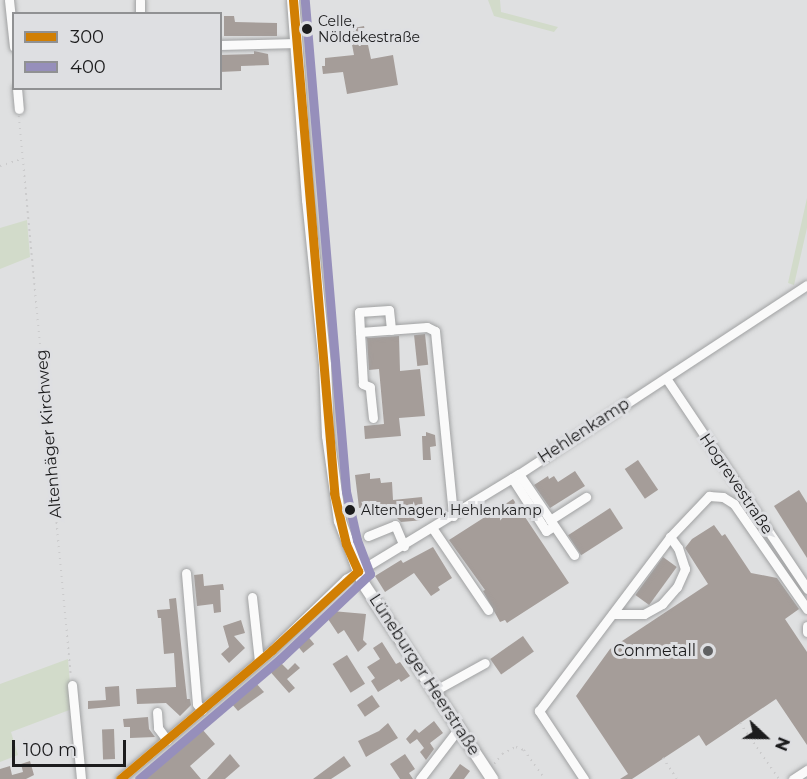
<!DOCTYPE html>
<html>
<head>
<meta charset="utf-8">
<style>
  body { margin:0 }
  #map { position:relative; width:807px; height:779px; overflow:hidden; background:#dfe0e1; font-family:Montserrat,sans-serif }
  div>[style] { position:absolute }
  .green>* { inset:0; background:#d2dbca }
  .building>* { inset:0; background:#a59d99; transform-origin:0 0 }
  .path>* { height:1.5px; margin-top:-0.75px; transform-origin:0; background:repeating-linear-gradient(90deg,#cbcbcc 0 1.5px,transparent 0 6px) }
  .roads { filter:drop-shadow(0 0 2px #a0a1a2) drop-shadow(0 0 2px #a0a1a2) }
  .minor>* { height:9px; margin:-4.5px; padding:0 4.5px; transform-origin:4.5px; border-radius:4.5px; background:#fafafa }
  .major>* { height:12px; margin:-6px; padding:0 6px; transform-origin:6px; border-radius:6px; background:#fafafa }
  .bus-1>* { height:9px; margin:-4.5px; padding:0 4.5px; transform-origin:4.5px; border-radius:4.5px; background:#d17f04 }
  .bus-2>* { height:9px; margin:-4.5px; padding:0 4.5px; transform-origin:4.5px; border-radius:4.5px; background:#968fbb }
  .dots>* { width:16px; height:16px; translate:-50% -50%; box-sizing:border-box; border:3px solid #dedfe2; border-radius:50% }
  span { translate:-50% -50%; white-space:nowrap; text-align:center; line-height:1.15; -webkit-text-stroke:6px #dedfe2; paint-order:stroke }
  .bus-label { font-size:14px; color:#1c1c1d }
  .left { translate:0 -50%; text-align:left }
  .street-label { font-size:16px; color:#1c1c1d }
  .poi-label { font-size:16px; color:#1c1c1d }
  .right { translate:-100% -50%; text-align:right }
  .legend { position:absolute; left:12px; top:12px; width:210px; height:78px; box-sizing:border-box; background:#dedfe2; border:2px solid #909193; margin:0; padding:8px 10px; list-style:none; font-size:18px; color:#1c1c1d }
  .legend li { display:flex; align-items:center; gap:12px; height:30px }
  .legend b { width:30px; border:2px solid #909193 }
  .north { position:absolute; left:735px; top:707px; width:60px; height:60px; -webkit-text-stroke:4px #dedfe2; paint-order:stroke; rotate:112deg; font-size:16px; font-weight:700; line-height:24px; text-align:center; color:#1c1c1d }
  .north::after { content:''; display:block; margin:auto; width:21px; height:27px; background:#1c1c1d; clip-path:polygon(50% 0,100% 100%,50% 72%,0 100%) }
  .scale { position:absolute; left:12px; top:740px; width:114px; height:27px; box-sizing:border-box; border:3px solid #1c1c1d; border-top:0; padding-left:8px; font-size:18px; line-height:21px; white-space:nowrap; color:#1c1c1d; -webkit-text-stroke:4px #dedfe2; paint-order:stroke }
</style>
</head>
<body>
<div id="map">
  <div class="green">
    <i style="clip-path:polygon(488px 0,500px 0,501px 12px,558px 27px,554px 32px,494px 16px)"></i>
    <i style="clip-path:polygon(807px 80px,807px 228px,794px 285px,788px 283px,807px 198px)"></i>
    <i style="clip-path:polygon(27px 220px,30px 257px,0 269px,0 228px)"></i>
    <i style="clip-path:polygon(68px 659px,72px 709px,11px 732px,18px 755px,0 762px,0 684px)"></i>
  </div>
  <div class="building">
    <i style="clip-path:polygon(224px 16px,234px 16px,235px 22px,277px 23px,277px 36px,224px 36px)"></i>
    <i style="clip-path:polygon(364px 26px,371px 59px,393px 55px,398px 85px,347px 94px,343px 72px,323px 74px,322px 66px,325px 66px,325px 58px,354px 55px,349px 29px)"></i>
    <i style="clip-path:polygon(254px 51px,268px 54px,269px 65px,241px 66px,241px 71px,220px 72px,220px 55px,254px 54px)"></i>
    <i style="left:425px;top:334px;width:31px;height:11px;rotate:84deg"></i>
    <i style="clip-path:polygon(399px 336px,400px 371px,420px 369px,425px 416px,399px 418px,401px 436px,365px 439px,364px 426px,384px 424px,379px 369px,369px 370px,367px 338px)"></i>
    <i style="clip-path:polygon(426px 432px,435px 435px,436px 446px,430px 447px,431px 460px,423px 460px,422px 436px,426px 436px)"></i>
    <i style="left:638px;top:460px;width:36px;height:16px;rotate:56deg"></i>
    <i style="clip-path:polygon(575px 471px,585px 486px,550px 508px,534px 485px,548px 476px,549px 479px,554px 476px,558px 482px)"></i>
    <i style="clip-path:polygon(370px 473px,370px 479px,380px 478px,381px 483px,392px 482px,393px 500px,422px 497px,424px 520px,401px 522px,394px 515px,383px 517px,382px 512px,371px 513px,371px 507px,359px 508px,355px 475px)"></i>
    <i style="clip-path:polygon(799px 490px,807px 503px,807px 558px,774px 506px)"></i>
    <i style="clip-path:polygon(513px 499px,569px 583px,507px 623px,505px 620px,500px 622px,483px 591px,485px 590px,449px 540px)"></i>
    <i style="left:610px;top:508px;width:24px;height:50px;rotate:57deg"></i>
    <i style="clip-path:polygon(714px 525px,722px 536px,725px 534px,751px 573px,777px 578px,799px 609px,785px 619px,807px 652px,807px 745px,776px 699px,706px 746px,699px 735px,632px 779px,620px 779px,628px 774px,576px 696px,610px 649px,708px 584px,685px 548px,692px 539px)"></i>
    <i style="clip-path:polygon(433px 547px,452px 578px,438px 587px,440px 590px,431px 596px,414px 573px,385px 592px,375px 576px,401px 560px,403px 563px)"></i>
    <i style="left:663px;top:557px;width:17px;height:47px;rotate:36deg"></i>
    <i style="clip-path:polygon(203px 574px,204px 586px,223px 584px,224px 590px,220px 590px,221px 612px,214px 613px,213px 604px,197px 606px,194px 575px)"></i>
    <i style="clip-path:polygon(176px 598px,187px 699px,190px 699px,191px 705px,180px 716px,166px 703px,137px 704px,136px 689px,176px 687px,174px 653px,164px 654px,161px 618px,158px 618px,157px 610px,170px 609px,169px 599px)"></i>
    <i style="clip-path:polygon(332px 611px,366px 614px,363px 640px,367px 644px,358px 652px,344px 630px,338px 634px,326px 616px)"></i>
    <i style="clip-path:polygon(241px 620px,245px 633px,234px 636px,245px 648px,229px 663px,221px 654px,229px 647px,223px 626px)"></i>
    <i style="left:306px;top:634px;width:13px;height:14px;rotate:51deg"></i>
    <i style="left:523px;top:636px;width:19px;height:40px;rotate:55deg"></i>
    <i style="clip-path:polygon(382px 642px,396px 664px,400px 662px,410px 676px,401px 682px,399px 679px,378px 692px,371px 681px,375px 678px,367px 667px,380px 659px,373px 648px)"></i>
    <i style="left:347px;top:655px;width:34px;height:17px;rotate:58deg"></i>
    <i style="clip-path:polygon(277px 659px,288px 670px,295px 663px,300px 668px,287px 679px,295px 688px,289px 693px,267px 668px)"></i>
    <i style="clip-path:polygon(255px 682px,264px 692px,238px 711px,231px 703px)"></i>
    <i style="clip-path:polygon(119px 686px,120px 706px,88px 709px,88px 701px,106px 700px,105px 687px)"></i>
    <i style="left:372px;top:695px;width:14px;height:18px;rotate:56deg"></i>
    <i style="clip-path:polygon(148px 717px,149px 729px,155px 737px,130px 738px,130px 727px,124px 727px,123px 719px)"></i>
    <i style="clip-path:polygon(434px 721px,443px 733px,430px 743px,434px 749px,426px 760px,420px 752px,424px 748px,417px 739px,410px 744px,406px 739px,415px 729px,419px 733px)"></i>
    <i style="clip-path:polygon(388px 723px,398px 738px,366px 757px,358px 741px,379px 731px)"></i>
    <i style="left:114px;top:729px;width:30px;height:12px;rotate:88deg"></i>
    <i style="clip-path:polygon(202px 729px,215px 744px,190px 766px,201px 779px,146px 779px)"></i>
    <i style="clip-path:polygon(230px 754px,240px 766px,225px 779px,207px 779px)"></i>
    <i style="clip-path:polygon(405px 754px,415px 769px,409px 773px,413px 779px,400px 779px,390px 764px)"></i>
    <i style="clip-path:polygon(344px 756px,351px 766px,331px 779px,313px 779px)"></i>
    <i style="clip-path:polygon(30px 761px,34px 775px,26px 779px,0 779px,0 769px,10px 766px,12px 775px,23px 772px,21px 764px)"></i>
    <i style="clip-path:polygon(460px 764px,470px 771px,464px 779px,449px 779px)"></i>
  </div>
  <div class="path">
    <i style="left:19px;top:116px;width:562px;rotate:84.69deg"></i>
    <i style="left:0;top:166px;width:23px;rotate:-18deg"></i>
    <i style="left:740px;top:723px;width:68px;rotate:55.1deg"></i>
    <i style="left:663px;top:758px;width:25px;rotate:56deg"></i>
    <i style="left:494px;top:764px;width:13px;rotate:-51deg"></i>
    <i style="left:502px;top:754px;width:16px;rotate:-27deg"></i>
    <i style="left:516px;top:747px;width:9px;rotate:21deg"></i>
    <i style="left:524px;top:750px;width:36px;rotate:54deg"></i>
  </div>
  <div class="roads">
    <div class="minor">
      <i style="left:9px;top:0;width:47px;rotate:83.9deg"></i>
      <i style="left:140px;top:0;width:14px;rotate:90deg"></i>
      <i style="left:220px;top:45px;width:76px;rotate:-1.5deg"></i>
      <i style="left:17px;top:88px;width:21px;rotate:85deg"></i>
      <i style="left:360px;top:332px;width:20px;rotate:-93deg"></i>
      <i style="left:359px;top:312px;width:30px;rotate:-4deg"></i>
      <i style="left:389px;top:310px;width:20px;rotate:84deg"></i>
      <i style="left:666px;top:378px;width:254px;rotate:56.2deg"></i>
      <i style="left:373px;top:418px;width:31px;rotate:-96deg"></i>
      <i style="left:370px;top:387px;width:8px;rotate:-157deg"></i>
      <i style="left:363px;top:384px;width:52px;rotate:-93.3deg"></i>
      <i style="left:360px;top:332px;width:67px;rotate:-4.3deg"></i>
      <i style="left:427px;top:327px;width:9px;rotate:27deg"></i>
      <i style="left:435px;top:331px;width:186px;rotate:84.4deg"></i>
      <i style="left:519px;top:474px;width:98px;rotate:55.8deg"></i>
      <i style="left:512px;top:478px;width:63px;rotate:57.3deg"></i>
      <i style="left:546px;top:531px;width:9px;rotate:-32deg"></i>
      <i style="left:550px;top:520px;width:43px;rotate:-32.6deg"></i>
      <i style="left:433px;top:529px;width:98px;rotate:55.8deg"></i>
      <i style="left:368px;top:536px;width:29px;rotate:-22deg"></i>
      <i style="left:395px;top:525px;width:23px;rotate:67deg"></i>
      <i style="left:186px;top:573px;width:131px;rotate:85.2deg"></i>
      <i style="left:197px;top:704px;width:8px;rotate:50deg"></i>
      <i style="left:252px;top:597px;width:64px;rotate:83.8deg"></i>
      <i style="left:613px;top:614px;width:31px"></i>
      <i style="left:644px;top:614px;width:21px;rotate:-29deg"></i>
      <i style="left:662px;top:604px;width:23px;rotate:-49deg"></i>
      <i style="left:677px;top:587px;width:20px;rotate:-66deg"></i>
      <i style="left:685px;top:569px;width:22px;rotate:-108deg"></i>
      <i style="left:678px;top:548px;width:14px;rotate:-126deg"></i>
      <i style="left:807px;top:626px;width:6px;rotate:90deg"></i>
      <i style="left:72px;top:685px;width:94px;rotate:84.5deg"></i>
      <i style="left:434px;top:691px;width:58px;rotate:-28.8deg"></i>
      <i style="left:157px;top:712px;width:16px;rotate:86deg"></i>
      <i style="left:158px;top:728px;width:15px;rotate:53deg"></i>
      <i style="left:120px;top:779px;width:199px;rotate:-40.3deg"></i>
      <i style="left:272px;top:650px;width:103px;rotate:-43.8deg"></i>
      <i style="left:346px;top:579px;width:202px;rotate:-31.3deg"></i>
      <i style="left:519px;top:474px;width:344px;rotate:-33.3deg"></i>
      <i style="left:420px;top:779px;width:64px;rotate:-52.6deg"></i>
      <i style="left:584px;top:779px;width:82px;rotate:-123.5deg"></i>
      <i style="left:539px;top:711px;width:218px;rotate:-53deg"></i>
      <i style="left:670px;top:537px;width:57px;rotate:-46.4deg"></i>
      <i style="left:709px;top:496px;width:14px;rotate:4deg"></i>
      <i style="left:723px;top:497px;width:13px;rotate:32deg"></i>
      <i style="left:734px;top:504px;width:128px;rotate:55.2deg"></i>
      <i style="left:793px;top:779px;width:17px;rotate:-33deg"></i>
    </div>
    <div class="major">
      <i style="left:293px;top:0;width:201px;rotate:85.7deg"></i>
      <i style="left:308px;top:200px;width:166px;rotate:84.1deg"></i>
      <i style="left:325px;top:365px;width:71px;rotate:87.6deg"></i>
      <i style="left:328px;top:436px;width:86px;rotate:82deg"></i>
      <i style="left:340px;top:521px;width:66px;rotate:69.6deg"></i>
      <i style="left:363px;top:583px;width:235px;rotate:56.6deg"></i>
    </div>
  </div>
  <div class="bus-1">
    <i style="left:293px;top:0;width:495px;rotate:85.2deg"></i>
    <i style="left:334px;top:493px;width:52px;rotate:76.8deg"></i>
    <i style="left:346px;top:544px;width:30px;rotate:66deg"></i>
    <i style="left:120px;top:779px;width:199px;rotate:-40.3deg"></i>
    <i style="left:272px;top:650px;width:117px;rotate:-42.6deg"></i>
  </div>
  <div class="bus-2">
    <i style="left:139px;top:779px;width:185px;rotate:-40.4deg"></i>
    <i style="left:280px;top:659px;width:124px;rotate:-43.4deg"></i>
    <i style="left:370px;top:574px;width:36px;rotate:-111deg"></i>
    <i style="left:357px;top:540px;width:50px;rotate:-102.7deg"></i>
    <i style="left:346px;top:491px;width:493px;rotate:-94.8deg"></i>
  </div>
  <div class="dots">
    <i style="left:307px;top:29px;background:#1c1c1d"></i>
    <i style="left:350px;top:510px;background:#1c1c1d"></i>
    <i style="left:708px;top:651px;background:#606162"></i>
  </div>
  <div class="bus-label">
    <span class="left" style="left:318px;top:29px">Celle,<br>Nöldekestraße</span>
    <span class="left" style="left:361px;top:510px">Altenhagen, Hehlenkamp</span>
  </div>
  <div class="street-label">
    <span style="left:584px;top:431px;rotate:-33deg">Hehlenkamp</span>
    <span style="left:49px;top:434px;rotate:-95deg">Altenhäger Kirchweg</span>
    <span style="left:736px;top:484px;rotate:56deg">Hogrevestraße</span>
    <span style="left:424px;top:675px;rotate:57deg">Lüneburger Heerstraße</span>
  </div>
  <div class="poi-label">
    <span class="right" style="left:696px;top:651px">Conmetall</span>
  </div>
  <ul class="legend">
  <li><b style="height:8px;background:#d17f04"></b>300</li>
  <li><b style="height:8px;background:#968fbb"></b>400</li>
  </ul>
  <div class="north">N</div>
  <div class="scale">100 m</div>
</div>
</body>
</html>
